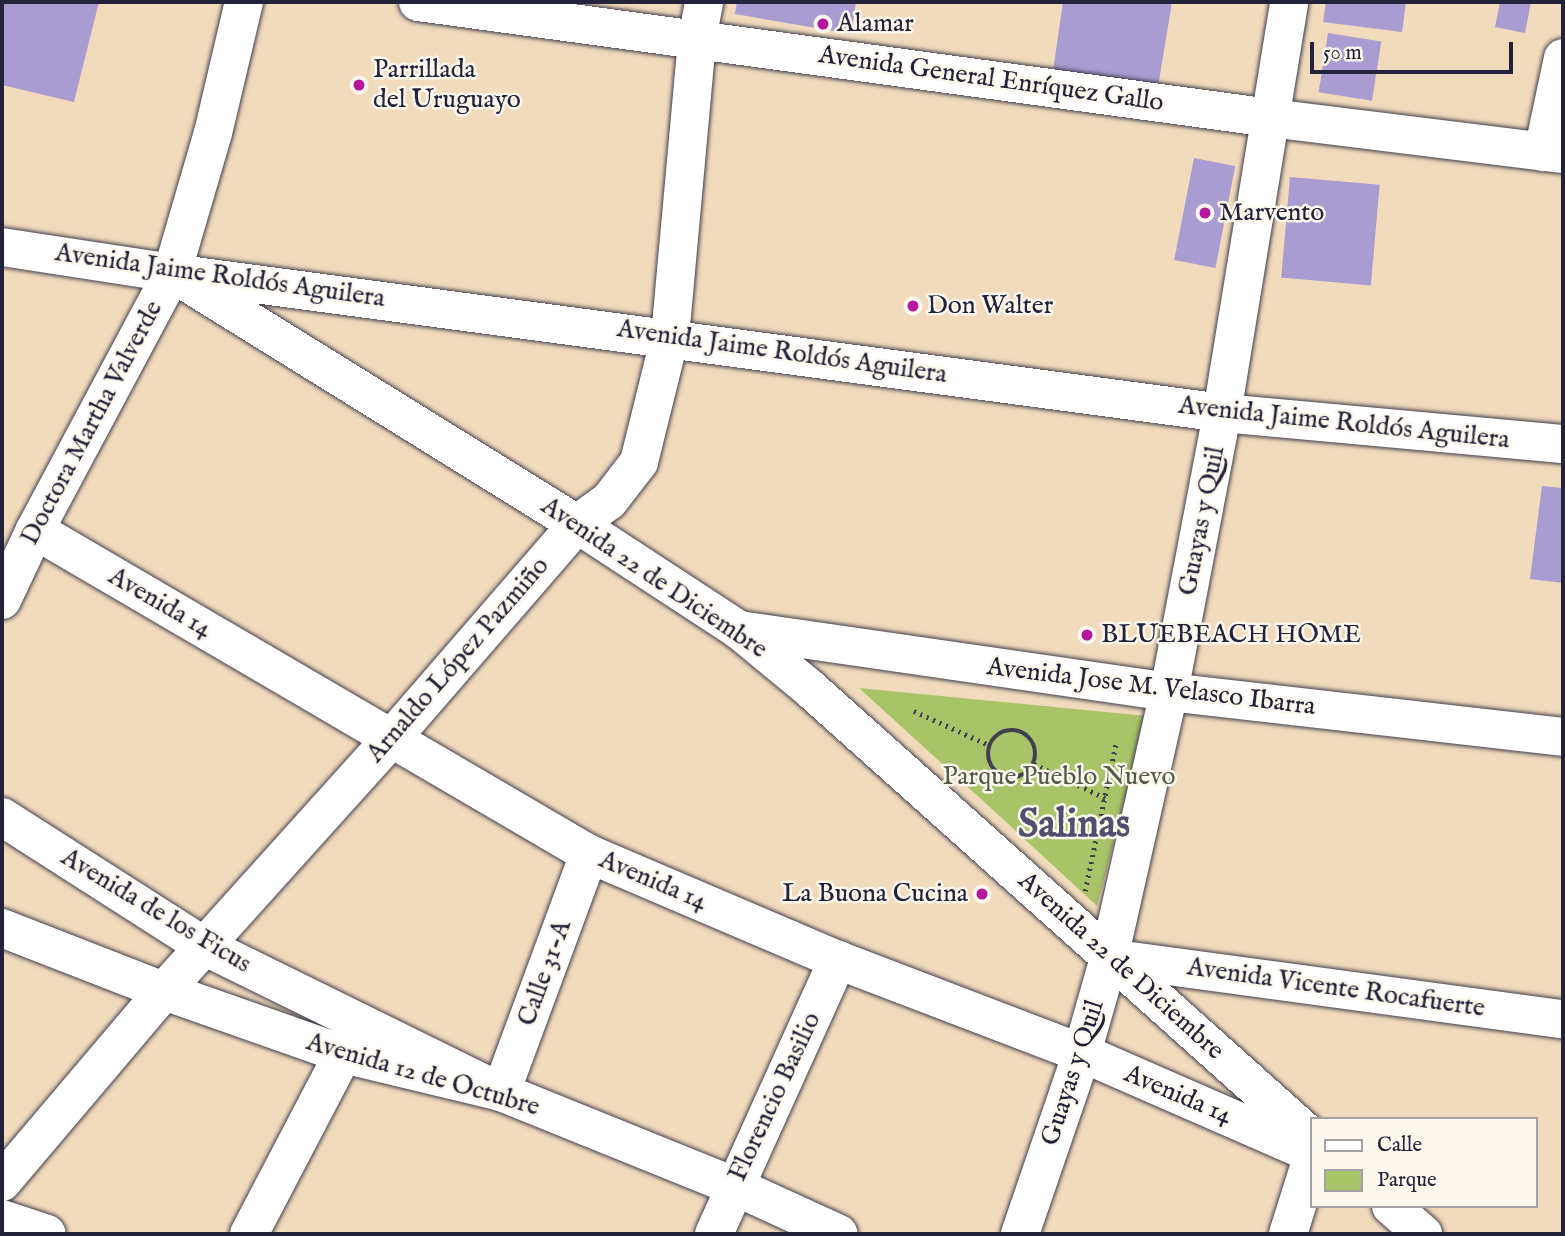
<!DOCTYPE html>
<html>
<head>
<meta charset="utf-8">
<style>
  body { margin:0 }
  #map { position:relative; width:1565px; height:1236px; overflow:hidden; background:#f2dbbc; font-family:"IM FELL English",serif }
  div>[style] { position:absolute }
  .green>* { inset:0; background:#a9c369 }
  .building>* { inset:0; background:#a99cd0; transform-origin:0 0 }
  .path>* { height:4.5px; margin-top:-2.25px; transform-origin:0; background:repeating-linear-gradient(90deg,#413e4e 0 2px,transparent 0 7px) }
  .path>.ring { margin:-2.25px; padding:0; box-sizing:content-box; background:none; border:4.5px solid #413e4e; border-radius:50% }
  .roads { filter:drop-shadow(0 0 2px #413e4e) drop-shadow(0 0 2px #413e4e) }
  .minor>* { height:38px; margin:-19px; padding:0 19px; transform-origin:19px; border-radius:19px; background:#fff }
  .major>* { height:38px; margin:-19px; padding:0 19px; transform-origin:19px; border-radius:19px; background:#fff }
  .dots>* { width:19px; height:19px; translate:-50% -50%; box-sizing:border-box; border:4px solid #fbf7ec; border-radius:50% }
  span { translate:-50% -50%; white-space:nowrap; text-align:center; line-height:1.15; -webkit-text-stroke:5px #fbf7ec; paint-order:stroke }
  .poi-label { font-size:26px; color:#22223b }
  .left { translate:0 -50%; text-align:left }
  .right { translate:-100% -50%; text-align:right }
  .street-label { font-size:26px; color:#22223b }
  .park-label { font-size:26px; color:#515a4b }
  .town-label { font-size:40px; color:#514d6f; font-weight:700 }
  .frame { position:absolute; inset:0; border:4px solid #22223b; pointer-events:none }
  .legend { position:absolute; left:1310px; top:1117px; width:228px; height:91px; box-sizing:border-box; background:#fbf7ec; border:2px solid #a4a2a5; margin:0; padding:9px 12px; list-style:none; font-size:21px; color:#22223b }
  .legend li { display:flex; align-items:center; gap:14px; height:35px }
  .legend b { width:35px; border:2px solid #a4a2a5 }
  .scale { position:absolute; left:1310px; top:42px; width:203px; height:32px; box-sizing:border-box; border:4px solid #22223b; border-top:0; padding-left:9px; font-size:21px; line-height:24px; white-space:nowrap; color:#22223b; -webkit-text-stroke:5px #fbf7ec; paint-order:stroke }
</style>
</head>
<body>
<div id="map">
  <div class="green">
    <i style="clip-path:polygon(859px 688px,1147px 716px,1097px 906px,1005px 821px)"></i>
  </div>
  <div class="building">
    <i style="clip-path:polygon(2px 2px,99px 2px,74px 102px,2px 85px)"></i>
    <i style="clip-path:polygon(737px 2px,856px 2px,851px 34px,735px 14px)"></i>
    <i style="clip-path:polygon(1063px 2px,1172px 2px,1158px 87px,1053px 71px)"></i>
    <i style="clip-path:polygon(1326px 2px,1406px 2px,1402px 32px,1323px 22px)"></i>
    <i style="clip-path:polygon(1500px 2px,1531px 2px,1525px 33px,1495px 27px)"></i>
    <i style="left:1328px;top:33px;width:54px;height:60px;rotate:9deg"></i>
    <i style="left:1194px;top:158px;width:42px;height:104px;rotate:11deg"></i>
    <i style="left:1290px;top:177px;width:90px;height:101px;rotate:5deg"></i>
    <i style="clip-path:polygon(1542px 486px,1563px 488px,1563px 583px,1530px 579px)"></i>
  </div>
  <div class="path">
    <i style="left:914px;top:711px;width:82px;rotate:24.4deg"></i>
    <i class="ring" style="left:988px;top:730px;width:43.5px;height:43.5px"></i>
    <i style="left:1034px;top:764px;width:79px;rotate:25.6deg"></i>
    <i style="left:1085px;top:891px;width:151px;rotate:-78.2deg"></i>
  </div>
  <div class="roads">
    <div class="minor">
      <i style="left:1543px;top:152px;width:96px;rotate:-78deg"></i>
      <i style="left:172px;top:273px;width:1059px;rotate:7.59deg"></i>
      <i style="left:1222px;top:413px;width:342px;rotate:5.2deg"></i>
      <i style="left:35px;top:530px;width:642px;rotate:30.32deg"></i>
      <i style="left:589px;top:854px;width:271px;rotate:23.1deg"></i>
      <i style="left:838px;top:960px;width:261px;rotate:20.9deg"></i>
      <i style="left:1082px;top:1053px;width:250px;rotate:23.6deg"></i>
      <i style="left:2px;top:600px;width:77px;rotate:-64.8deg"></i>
      <i style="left:35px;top:530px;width:291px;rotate:-61.9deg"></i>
      <i style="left:172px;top:273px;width:146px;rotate:-73.7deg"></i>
      <i style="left:213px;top:133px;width:135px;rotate:-76.7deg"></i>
      <i style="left:739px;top:630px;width:434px;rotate:8.2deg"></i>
      <i style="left:1169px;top:692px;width:397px;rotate:6.5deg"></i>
      <i style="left:2px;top:817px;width:240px;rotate:32.6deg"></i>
      <i style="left:204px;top:946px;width:331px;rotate:26.2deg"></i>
      <i style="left:501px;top:1092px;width:254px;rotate:-69.7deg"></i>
      <i style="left:2px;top:928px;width:174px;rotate:21.3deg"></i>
      <i style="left:164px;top:991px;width:190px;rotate:19.4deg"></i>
      <i style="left:343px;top:1054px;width:163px;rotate:13.5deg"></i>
      <i style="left:501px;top:1092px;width:251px;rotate:22deg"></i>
      <i style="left:734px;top:1186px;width:115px;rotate:24.6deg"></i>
      <i style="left:1109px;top:958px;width:458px;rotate:7.7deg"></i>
      <i style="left:2px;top:1182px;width:250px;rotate:-49.7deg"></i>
      <i style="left:164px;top:991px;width:339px;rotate:-48deg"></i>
      <i style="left:391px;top:739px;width:284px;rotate:-49.1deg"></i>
      <i style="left:577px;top:524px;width:39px;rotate:-36deg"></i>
      <i style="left:609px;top:501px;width:49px;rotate:-52.4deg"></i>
      <i style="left:639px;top:462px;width:129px;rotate:-76.1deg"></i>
      <i style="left:670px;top:337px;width:299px;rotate:-84.8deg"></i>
      <i style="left:697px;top:39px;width:38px;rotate:-79deg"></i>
      <i style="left:2px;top:1219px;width:47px;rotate:18.4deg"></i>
      <i style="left:249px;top:1234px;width:203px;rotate:-62.4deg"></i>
      <i style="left:714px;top:1234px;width:301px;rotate:-65.7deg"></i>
      <i style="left:1020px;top:1234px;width:191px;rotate:-71.1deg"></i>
      <i style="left:1082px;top:1053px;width:99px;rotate:-74.1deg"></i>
      <i style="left:1109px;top:958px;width:273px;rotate:-77.3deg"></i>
      <i style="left:1169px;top:692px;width:284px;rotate:-79.2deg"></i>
      <i style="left:1222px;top:413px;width:416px;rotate:-80.7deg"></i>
      <i style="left:1288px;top:1234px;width:77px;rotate:-72.5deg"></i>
    </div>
    <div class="major">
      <i style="left:418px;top:2px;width:860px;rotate:7.75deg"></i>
      <i style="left:1270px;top:118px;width:295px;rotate:7deg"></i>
      <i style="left:2px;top:247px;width:172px;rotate:8.7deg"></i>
      <i style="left:172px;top:273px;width:476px;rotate:31.8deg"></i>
      <i style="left:577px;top:524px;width:194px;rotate:33.2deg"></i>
      <i style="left:739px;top:630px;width:88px;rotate:39.5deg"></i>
      <i style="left:807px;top:686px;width:676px;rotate:41.82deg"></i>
      <i style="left:1391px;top:1206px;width:43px;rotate:41.2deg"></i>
    </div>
  </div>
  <div class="dots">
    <i style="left:823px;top:24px;background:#b5179e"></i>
    <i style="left:359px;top:85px;background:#b5179e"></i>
    <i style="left:1205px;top:213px;background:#b5179e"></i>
    <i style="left:913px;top:306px;background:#b5179e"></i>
    <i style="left:1087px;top:635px;background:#b5179e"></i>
    <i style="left:982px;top:894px;background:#b5179e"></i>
  </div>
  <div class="poi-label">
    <span class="left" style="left:837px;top:24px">Alamar</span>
    <span class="left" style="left:373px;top:85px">Parrillada<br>del Uruguayo</span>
    <span class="left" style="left:1219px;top:213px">Marvento</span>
    <span class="left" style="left:927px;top:306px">Don Walter</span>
    <span class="left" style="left:1101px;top:635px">BLUEBEACH HOME</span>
    <span class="right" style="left:968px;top:894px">La Buona Cucina</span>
  </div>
  <div class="street-label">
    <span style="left:991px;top:79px;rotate:8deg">Avenida General Enríquez Gallo</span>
    <span style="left:220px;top:276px;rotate:8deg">Avenida Jaime Roldós Aguilera</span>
    <span style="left:782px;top:352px;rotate:8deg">Avenida Jaime Roldós Aguilera</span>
    <span style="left:92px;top:423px;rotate:-62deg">Doctora Martha Valverde</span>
    <span style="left:1344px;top:423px;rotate:6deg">Avenida Jaime Roldós Aguilera</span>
    <span style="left:1202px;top:521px;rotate:-79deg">Guayas y Quil</span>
    <span style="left:654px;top:578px;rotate:34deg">Avenida 22 de Diciembre</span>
    <span style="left:160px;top:603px;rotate:30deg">Avenida 14</span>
    <span style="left:458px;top:660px;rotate:-49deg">Arnaldo López Pazmiño</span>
    <span style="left:1151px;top:687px;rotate:7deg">Avenida Jose M. Velasco Ibarra</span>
    <span style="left:653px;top:881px;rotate:23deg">Avenida 14</span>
    <span style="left:156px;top:911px;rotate:31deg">Avenida de los Ficus</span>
    <span style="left:1121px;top:966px;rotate:42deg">Avenida 22 de Diciembre</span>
    <span style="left:545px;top:973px;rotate:-70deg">Calle 31-A</span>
    <span style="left:1336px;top:988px;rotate:8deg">Avenida Vicente Rocafuerte</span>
    <span style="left:1073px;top:1073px;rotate:-72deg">Guayas y Quil</span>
    <span style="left:423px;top:1075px;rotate:16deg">Avenida 12 de Octubre</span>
    <span style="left:1178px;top:1095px;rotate:23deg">Avenida 14</span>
    <span style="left:775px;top:1097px;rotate:-65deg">Florencio Basilio</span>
  </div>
  <div class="park-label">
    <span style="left:1059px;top:777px">Parque Pueblo Nuevo</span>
  </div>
  <div class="town-label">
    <span style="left:1074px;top:826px">Salinas</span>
  </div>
  <div class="frame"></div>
  <ul class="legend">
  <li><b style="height:9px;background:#fff"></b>Calle</li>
  <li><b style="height:19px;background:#a9c369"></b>Parque</li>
  </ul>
  <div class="scale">50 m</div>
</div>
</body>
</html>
